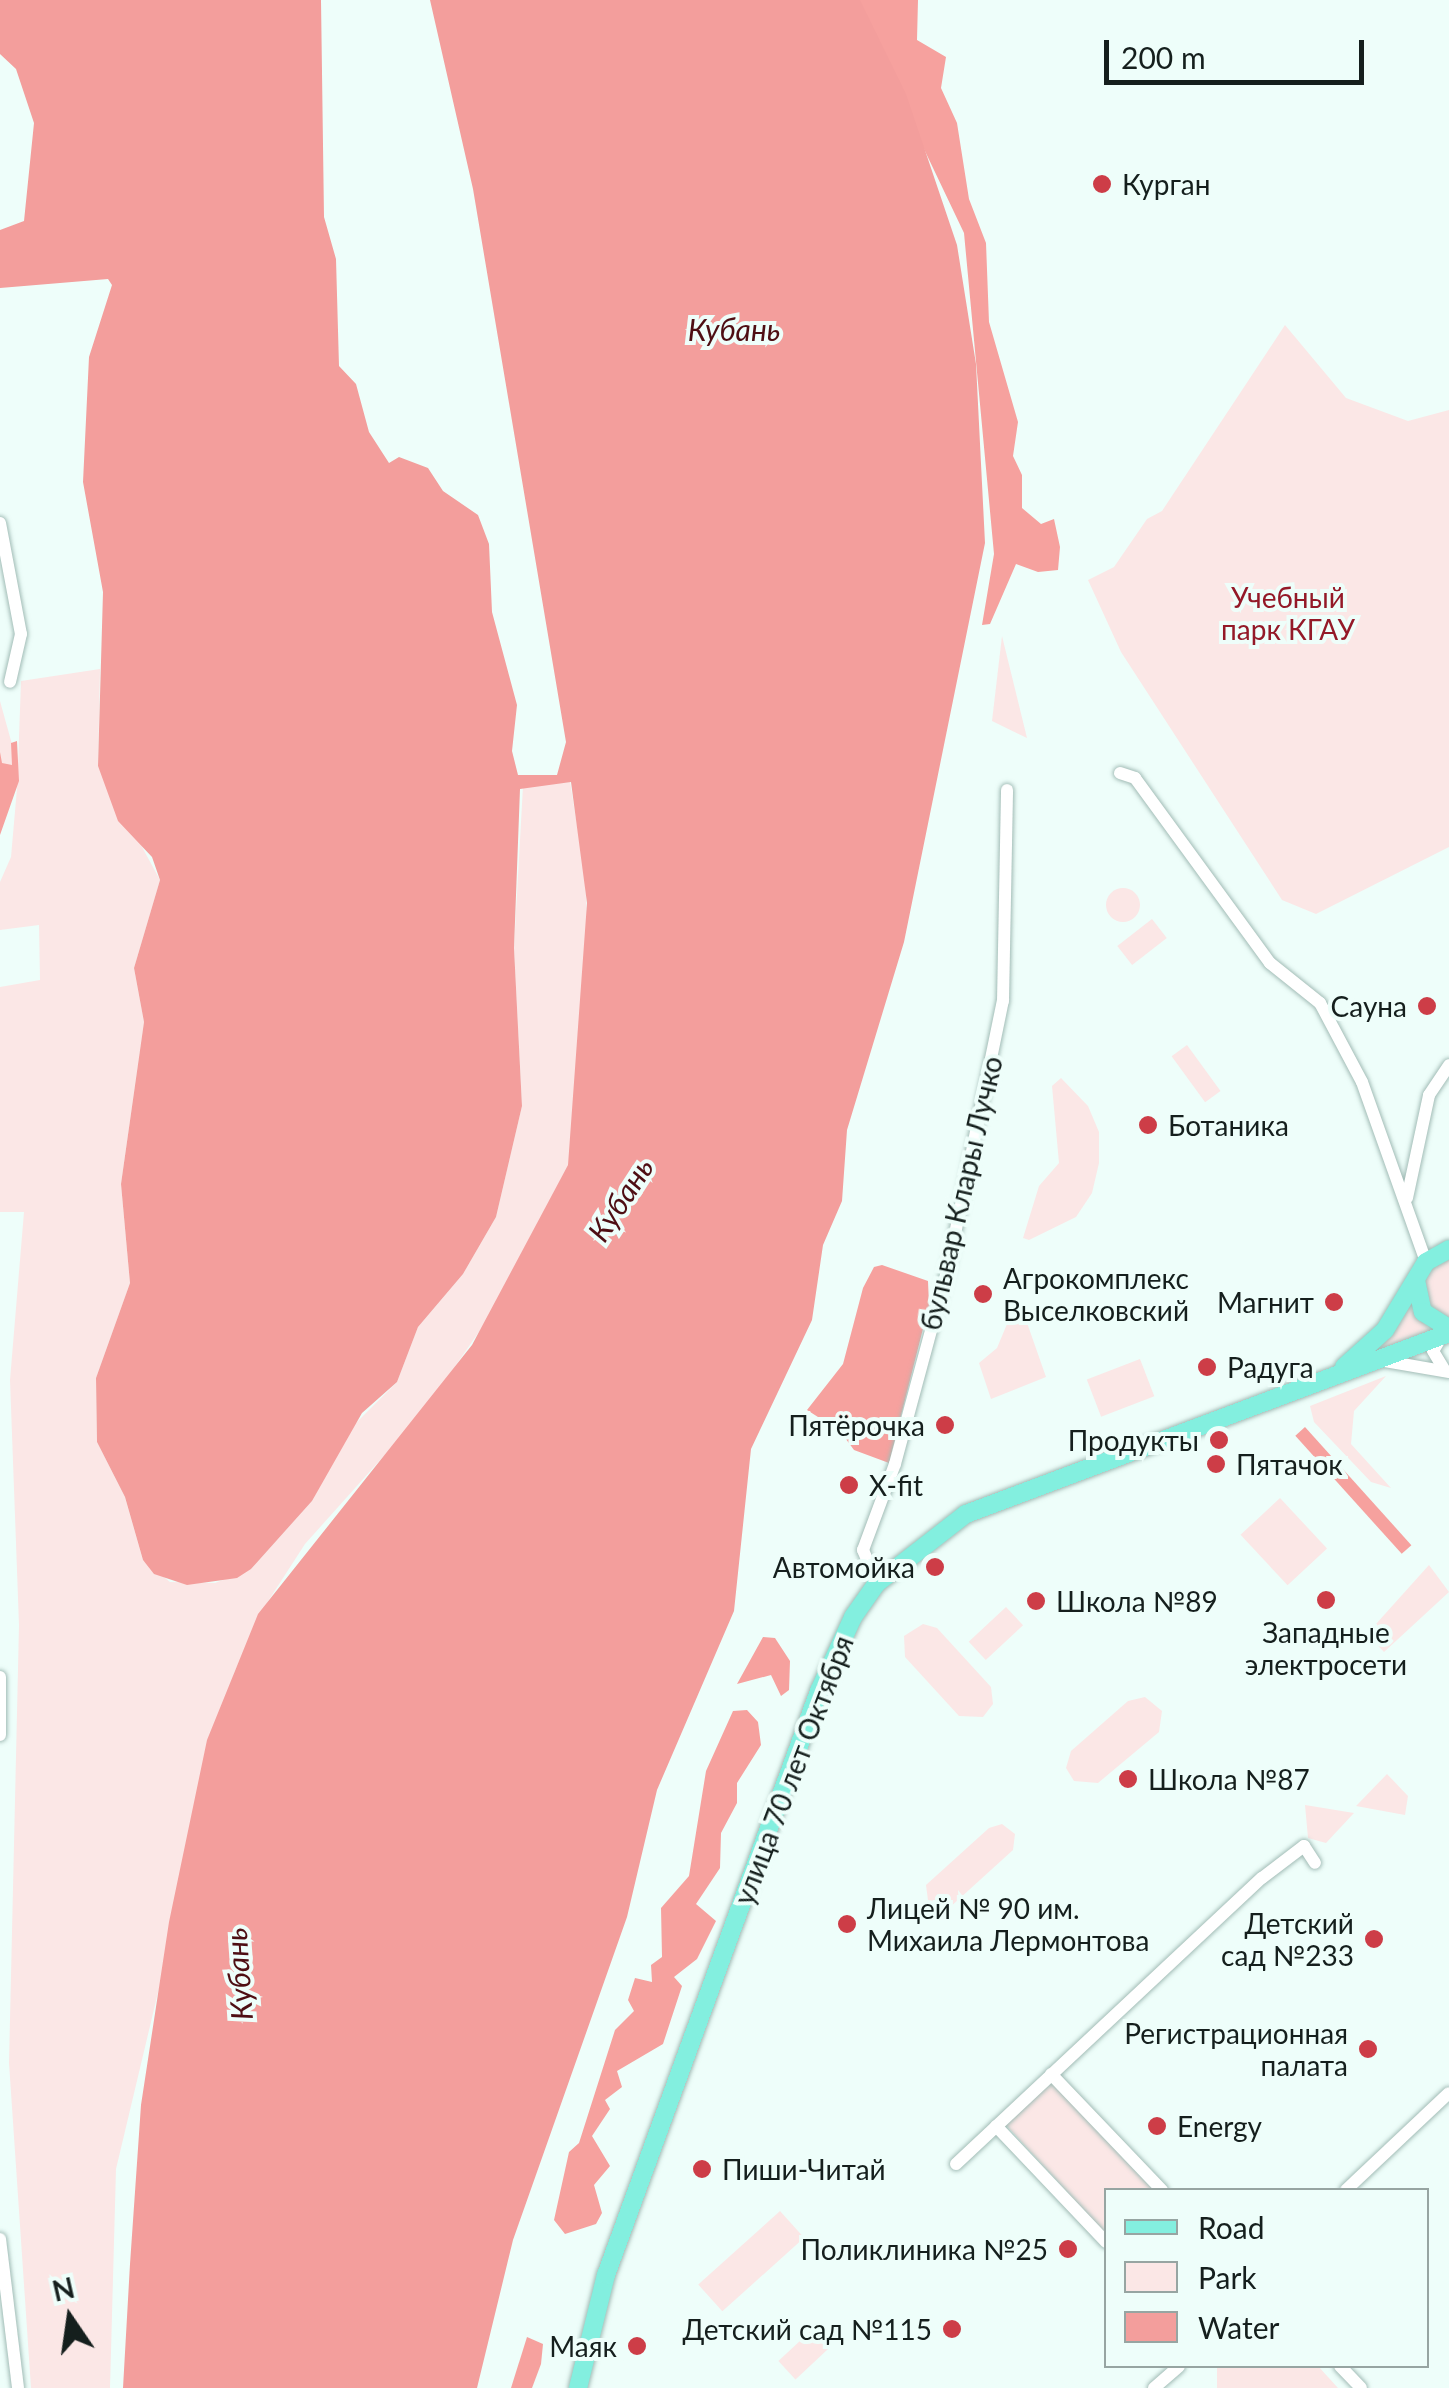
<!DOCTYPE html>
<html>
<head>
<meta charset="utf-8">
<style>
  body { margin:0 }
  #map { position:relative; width:1449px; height:2388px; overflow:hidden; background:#eefefa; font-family:Lato,sans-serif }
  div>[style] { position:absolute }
  .green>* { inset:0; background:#fbe7e6; transform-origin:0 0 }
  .round { border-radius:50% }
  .forest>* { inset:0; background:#f6a19e; transform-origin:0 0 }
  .water>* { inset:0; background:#f39e9c }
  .roads { filter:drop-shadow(0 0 2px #a2bcb6) drop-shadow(0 0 2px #a2bcb6) }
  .minor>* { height:12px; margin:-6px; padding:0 6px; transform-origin:6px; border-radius:6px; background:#fff }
  .major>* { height:18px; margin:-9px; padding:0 9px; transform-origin:9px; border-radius:9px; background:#83efdf }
  .dots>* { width:28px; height:28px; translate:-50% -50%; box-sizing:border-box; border:5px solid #eefefa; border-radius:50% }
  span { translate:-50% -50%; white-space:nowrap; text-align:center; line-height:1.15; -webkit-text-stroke:8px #eefefa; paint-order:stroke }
  .poi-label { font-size:28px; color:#151f1d }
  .left { translate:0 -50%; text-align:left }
  .right { translate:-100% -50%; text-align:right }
  .park-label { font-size:28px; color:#941928 }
  .street-label { font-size:28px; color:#151f1d }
  .water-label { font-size:30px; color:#4e0e13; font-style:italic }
  .legend { position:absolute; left:1104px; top:2188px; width:325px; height:180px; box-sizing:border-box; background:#eefefa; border:2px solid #97a5a2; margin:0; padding:12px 18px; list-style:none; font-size:30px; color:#151f1d }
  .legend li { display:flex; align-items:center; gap:20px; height:50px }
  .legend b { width:50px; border:2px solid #97a5a2 }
  .north { position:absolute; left:20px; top:2268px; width:100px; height:100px; -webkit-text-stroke:8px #eefefa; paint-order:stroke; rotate:347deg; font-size:28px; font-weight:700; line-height:40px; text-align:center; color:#151f1d }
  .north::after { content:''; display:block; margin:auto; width:35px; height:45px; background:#151f1d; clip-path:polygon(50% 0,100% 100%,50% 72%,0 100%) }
  .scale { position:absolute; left:1104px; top:40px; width:260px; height:45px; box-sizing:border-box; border:5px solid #151f1d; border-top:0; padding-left:12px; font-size:30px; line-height:35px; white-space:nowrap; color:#151f1d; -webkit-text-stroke:8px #eefefa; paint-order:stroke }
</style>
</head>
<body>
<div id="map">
  <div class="green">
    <i style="clip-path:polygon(1285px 325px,1346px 398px,1408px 421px,1449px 410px,1449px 847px,1316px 914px,1282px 900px,1121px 652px,1088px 580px,1114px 567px,1147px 519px,1162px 511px)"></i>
    <i style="clip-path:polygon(1002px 636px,1027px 738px,992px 721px)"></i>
    <i style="clip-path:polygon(100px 669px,98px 766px,160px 880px,134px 968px,144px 1022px,121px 1184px,130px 1283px,96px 1378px,97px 1442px,125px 1497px,143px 1560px,170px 1582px,215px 1583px,251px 1569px,312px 1501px,345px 1434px,397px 1382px,418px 1327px,463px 1274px,496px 1217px,522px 1106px,514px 948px,523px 786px,570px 782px,585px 875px,589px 966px,581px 1141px,483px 1326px,424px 1411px,305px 1544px,263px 1609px,234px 1673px,116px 2169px,110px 2388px,31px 2388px,9px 2063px,19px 1625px,10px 1380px,24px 1212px,0 1212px,0 987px,40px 980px,39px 925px,0 930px,0 882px,11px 857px,18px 777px,0 782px,0 701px,18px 766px,21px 681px)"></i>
    <i class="round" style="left:1106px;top:888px;width:34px;height:34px"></i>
    <i style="left:1152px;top:919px;width:24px;height:44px;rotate:52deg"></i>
    <i style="left:1187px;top:1045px;width:57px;height:19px;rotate:54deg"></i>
    <i style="clip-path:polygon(1061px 1078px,1088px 1106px,1099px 1132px,1099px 1163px,1092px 1193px,1076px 1217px,1029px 1240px,1023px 1238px,1039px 1186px,1059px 1163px,1052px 1086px)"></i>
    <i style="clip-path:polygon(1449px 1257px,1449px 1323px,1422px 1296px,1427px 1272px)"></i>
    <i style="clip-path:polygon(1409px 1307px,1431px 1331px,1375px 1353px,1391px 1335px)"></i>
    <i style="clip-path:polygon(1025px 1317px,1046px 1377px,991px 1399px,979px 1363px,997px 1348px,1007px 1324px)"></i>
    <i style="left:1140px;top:1359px;width:40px;height:57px;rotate:69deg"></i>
    <i style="clip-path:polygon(1386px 1376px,1354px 1411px,1351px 1444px,1391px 1488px,1371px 1482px,1314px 1422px,1310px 1406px)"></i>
    <i style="left:1280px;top:1498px;width:69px;height:54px;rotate:47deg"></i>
    <i style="clip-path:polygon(1429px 1565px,1449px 1592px,1384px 1652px,1367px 1634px)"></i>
    <i style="left:1006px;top:1607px;width:25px;height:51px;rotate:47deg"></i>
    <i style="clip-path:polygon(923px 1624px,937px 1628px,991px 1687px,993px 1704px,983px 1717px,959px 1716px,905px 1657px,904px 1636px)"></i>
    <i style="clip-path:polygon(1145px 1697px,1162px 1711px,1159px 1732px,1098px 1783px,1074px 1781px,1066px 1768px,1071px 1751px,1128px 1701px)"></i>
    <i style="clip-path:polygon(1387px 1774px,1408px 1796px,1405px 1815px,1356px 1806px)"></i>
    <i style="clip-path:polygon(1305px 1805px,1354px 1813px,1326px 1843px,1308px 1838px)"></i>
    <i style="clip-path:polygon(1002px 1824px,1015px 1834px,1013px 1850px,948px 1909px,929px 1908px,926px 1885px,989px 1828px)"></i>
    <i style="clip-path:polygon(1051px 2082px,1153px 2190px,1106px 2190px,1106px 2234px,1006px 2125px)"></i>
    <i style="left:780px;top:2211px;width:36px;height:110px;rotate:48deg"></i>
    <i style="left:815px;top:2327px;width:25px;height:50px;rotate:47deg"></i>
    <i style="clip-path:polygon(1217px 2366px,1318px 2366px,1338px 2388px,1217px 2388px)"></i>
  </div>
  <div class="forest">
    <i style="clip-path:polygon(853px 0,918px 0,917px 40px,946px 57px,941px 88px,957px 123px,969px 199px,986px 243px,989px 322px,1018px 422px,1013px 456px,1022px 475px,1022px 508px,1041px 524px,1054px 519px,1060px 547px,1058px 570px,1038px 572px,1016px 564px,990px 624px,982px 625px,994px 554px,964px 233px)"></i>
    <i style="clip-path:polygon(17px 741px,19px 781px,0 835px,0 752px,2px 763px,12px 765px,11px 743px)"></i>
    <i style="clip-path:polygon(882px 1265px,928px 1281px,929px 1305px,889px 1463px,854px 1450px,840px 1431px,807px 1410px,843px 1364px,863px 1288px,874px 1267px)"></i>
    <i style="left:1305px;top:1427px;width:159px;height:13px;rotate:48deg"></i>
    <i style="clip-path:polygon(763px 1637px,775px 1638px,790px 1661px,789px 1690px,781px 1696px,771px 1675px,737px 1684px)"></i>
    <i style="clip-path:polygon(747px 1710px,758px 1722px,761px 1745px,737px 1783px,737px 1803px,721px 1833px,720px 1868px,696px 1904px,716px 1921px,697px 1959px,674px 1977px,682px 1986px,663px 2044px,617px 2071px,622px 2087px,605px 2100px,610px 2109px,592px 2136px,610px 2166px,594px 2185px,602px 2213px,596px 2224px,565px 2234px,554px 2220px,569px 2152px,579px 2143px,615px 2030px,634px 2011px,628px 2000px,635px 1978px,652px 1982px,651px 1965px,662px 1957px,661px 1908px,689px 1876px,706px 1771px,733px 1711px)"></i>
    <i style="clip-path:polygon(527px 2337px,543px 2344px,541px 2364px,532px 2388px,511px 2388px)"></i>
  </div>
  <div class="water">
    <i style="clip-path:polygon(0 0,321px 0,324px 217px,336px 259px,339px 366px,356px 384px,369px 432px,389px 463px,399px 457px,428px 468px,443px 491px,478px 515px,489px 544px,492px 612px,517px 705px,512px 751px,518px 775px,557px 775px,566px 742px,473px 189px,430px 0,860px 0,906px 94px,957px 245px,976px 364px,985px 543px,904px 942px,847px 1130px,842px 1201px,823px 1245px,812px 1320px,751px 1449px,734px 1611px,657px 1790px,627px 1917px,513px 2240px,477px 2388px,123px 2388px,130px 2264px,141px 2105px,169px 1922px,207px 1740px,258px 1614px,472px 1345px,568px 1165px,587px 903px,571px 782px,520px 789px,514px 948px,522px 1106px,496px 1217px,463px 1274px,418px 1327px,397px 1382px,362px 1413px,312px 1501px,251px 1569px,237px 1578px,187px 1585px,154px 1574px,143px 1560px,125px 1497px,97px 1442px,96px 1378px,130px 1283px,121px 1184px,144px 1022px,134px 968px,160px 880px,152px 857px,118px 821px,98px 766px,103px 592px,83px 482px,89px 357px,112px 285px,108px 279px,0 288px,0 230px,24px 221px,34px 123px,16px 69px,0 54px)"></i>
  </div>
  <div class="roads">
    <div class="minor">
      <i style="left:0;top:523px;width:113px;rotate:79.3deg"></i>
      <i style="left:21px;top:634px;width:49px;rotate:102.9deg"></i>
      <i style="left:1120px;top:773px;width:16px;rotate:18deg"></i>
      <i style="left:1135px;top:778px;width:229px;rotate:53.9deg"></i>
      <i style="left:1270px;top:963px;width:64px;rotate:38.7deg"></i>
      <i style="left:1320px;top:1003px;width:89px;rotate:62deg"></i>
      <i style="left:1362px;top:1082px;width:191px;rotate:70.4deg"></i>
      <i style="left:1407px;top:1198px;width:105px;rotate:-77.9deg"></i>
      <i style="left:1429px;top:1095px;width:36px;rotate:-56deg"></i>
      <i style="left:1442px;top:1336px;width:17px;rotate:121deg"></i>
      <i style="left:1433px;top:1351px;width:23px;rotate:59deg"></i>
      <i style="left:1385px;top:1361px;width:65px;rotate:9.8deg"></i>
      <i style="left:877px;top:1583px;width:36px;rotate:-113deg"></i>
      <i style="left:863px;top:1550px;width:92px;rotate:-69.6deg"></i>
      <i style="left:895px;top:1464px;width:203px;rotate:-74.9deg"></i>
      <i style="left:948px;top:1268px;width:273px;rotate:-78.4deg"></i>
      <i style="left:1003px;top:1001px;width:211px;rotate:-88.9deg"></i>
      <i style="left:0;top:1677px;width:58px;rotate:90deg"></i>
      <i style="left:1051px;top:2074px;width:161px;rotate:46.3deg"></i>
      <i style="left:996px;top:2126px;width:160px;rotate:46.5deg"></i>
      <i style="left:956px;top:2164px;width:419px;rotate:-43.1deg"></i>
      <i style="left:1262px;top:1878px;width:53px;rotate:-37.3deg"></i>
      <i style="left:1304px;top:1846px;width:20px;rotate:57deg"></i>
      <i style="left:1346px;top:2190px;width:141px;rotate:-43.3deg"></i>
      <i style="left:0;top:2239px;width:150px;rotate:83.1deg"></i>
      <i style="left:1340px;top:2366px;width:30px;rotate:46deg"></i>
      <i style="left:1154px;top:2388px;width:33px;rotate:-41deg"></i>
    </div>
    <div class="major">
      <i style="left:1416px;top:1280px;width:33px;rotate:78deg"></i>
      <i style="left:1423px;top:1312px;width:31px;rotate:32deg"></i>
      <i style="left:1344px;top:1367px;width:55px;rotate:-42.1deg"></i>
      <i style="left:1385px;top:1330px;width:79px;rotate:-58.9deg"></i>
      <i style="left:1426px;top:1262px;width:26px;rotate:-29deg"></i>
      <i style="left:578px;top:2388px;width:116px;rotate:-76.1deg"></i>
      <i style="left:606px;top:2275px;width:622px;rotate:-69.96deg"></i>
      <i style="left:819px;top:1691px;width:81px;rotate:-65.3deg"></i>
      <i style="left:853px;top:1617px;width:42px;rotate:-54.8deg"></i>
      <i style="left:877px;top:1583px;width:113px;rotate:-37.8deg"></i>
      <i style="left:966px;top:1514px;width:516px;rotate:-20.54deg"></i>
    </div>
  </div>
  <div class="dots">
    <i style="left:1102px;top:184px;background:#cd3d47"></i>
    <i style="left:1427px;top:1006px;background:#cd3d47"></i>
    <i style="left:1148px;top:1125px;background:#cd3d47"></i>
    <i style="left:983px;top:1294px;background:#cd3d47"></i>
    <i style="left:1334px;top:1302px;background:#cd3d47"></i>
    <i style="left:1207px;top:1367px;background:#cd3d47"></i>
    <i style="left:945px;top:1425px;background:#cd3d47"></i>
    <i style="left:1219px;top:1440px;background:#cd3d47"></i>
    <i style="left:1216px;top:1464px;background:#cd3d47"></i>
    <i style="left:849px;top:1485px;background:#cd3d47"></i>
    <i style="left:935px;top:1567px;background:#cd3d47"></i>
    <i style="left:1326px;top:1600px;background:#cd3d47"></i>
    <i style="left:1036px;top:1601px;background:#cd3d47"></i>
    <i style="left:1128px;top:1779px;background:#cd3d47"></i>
    <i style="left:847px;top:1924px;background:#cd3d47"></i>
    <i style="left:1374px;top:1939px;background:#cd3d47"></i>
    <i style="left:1368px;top:2049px;background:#cd3d47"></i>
    <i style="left:1157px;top:2126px;background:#cd3d47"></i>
    <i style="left:702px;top:2169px;background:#cd3d47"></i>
    <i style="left:1068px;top:2249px;background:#cd3d47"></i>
    <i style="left:952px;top:2329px;background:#cd3d47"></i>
    <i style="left:637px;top:2346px;background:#cd3d47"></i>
  </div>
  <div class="poi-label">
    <span class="left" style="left:1122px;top:184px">Курган</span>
    <span class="right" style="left:1407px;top:1006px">Сауна</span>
    <span class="left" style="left:1168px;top:1125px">Ботаника</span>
    <span class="left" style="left:1003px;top:1294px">Агрокомплекс<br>Выселковский</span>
    <span class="right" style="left:1314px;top:1302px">Магнит</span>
    <span class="left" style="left:1227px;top:1367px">Радуга</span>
    <span class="right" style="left:925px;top:1425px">Пятёрочка</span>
    <span class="right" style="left:1199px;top:1440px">Продукты</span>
    <span class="left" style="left:1236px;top:1464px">Пятачок</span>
    <span class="left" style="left:869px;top:1485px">X-fit</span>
    <span class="right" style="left:915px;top:1567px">Автомойка</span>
    <span class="left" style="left:1056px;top:1601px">Школа №89</span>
    <span style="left:1326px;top:1648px">Западные<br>электросети</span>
    <span class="left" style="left:1148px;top:1779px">Школа №87</span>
    <span class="left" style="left:867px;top:1924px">Лицей № 90 им.<br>Михаила Лермонтова</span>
    <span class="right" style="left:1354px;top:1939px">Детский<br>сад №233</span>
    <span class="right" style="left:1348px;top:2049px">Регистрационная<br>палата</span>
    <span class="left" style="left:1177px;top:2126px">Energy</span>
    <span class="left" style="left:722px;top:2169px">Пиши-Читай</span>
    <span class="right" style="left:1048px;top:2249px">Поликлиника №25</span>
    <span class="right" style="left:932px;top:2329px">Детский сад №115</span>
    <span class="right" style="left:617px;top:2346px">Маяк</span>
  </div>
  <div class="park-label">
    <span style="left:1288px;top:613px">Учебный<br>парк КГАУ</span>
  </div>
  <div class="street-label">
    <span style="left:961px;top:1193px;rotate:-77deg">бульвар Клары Лучко</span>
    <span style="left:793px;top:1770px;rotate:-69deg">улица 70 лет Октября</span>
  </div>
  <div class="water-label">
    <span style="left:734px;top:329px">Кубань</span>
    <span style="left:620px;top:1199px;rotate:-57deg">Кубань</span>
    <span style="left:238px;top:1974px;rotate:-94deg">Кубань</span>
  </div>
  <ul class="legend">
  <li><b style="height:12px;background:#83efdf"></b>Road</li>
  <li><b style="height:28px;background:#fbe7e6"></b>Park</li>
  <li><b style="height:28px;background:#f39e9c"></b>Water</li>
  </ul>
  <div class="north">N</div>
  <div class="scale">200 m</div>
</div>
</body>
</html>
